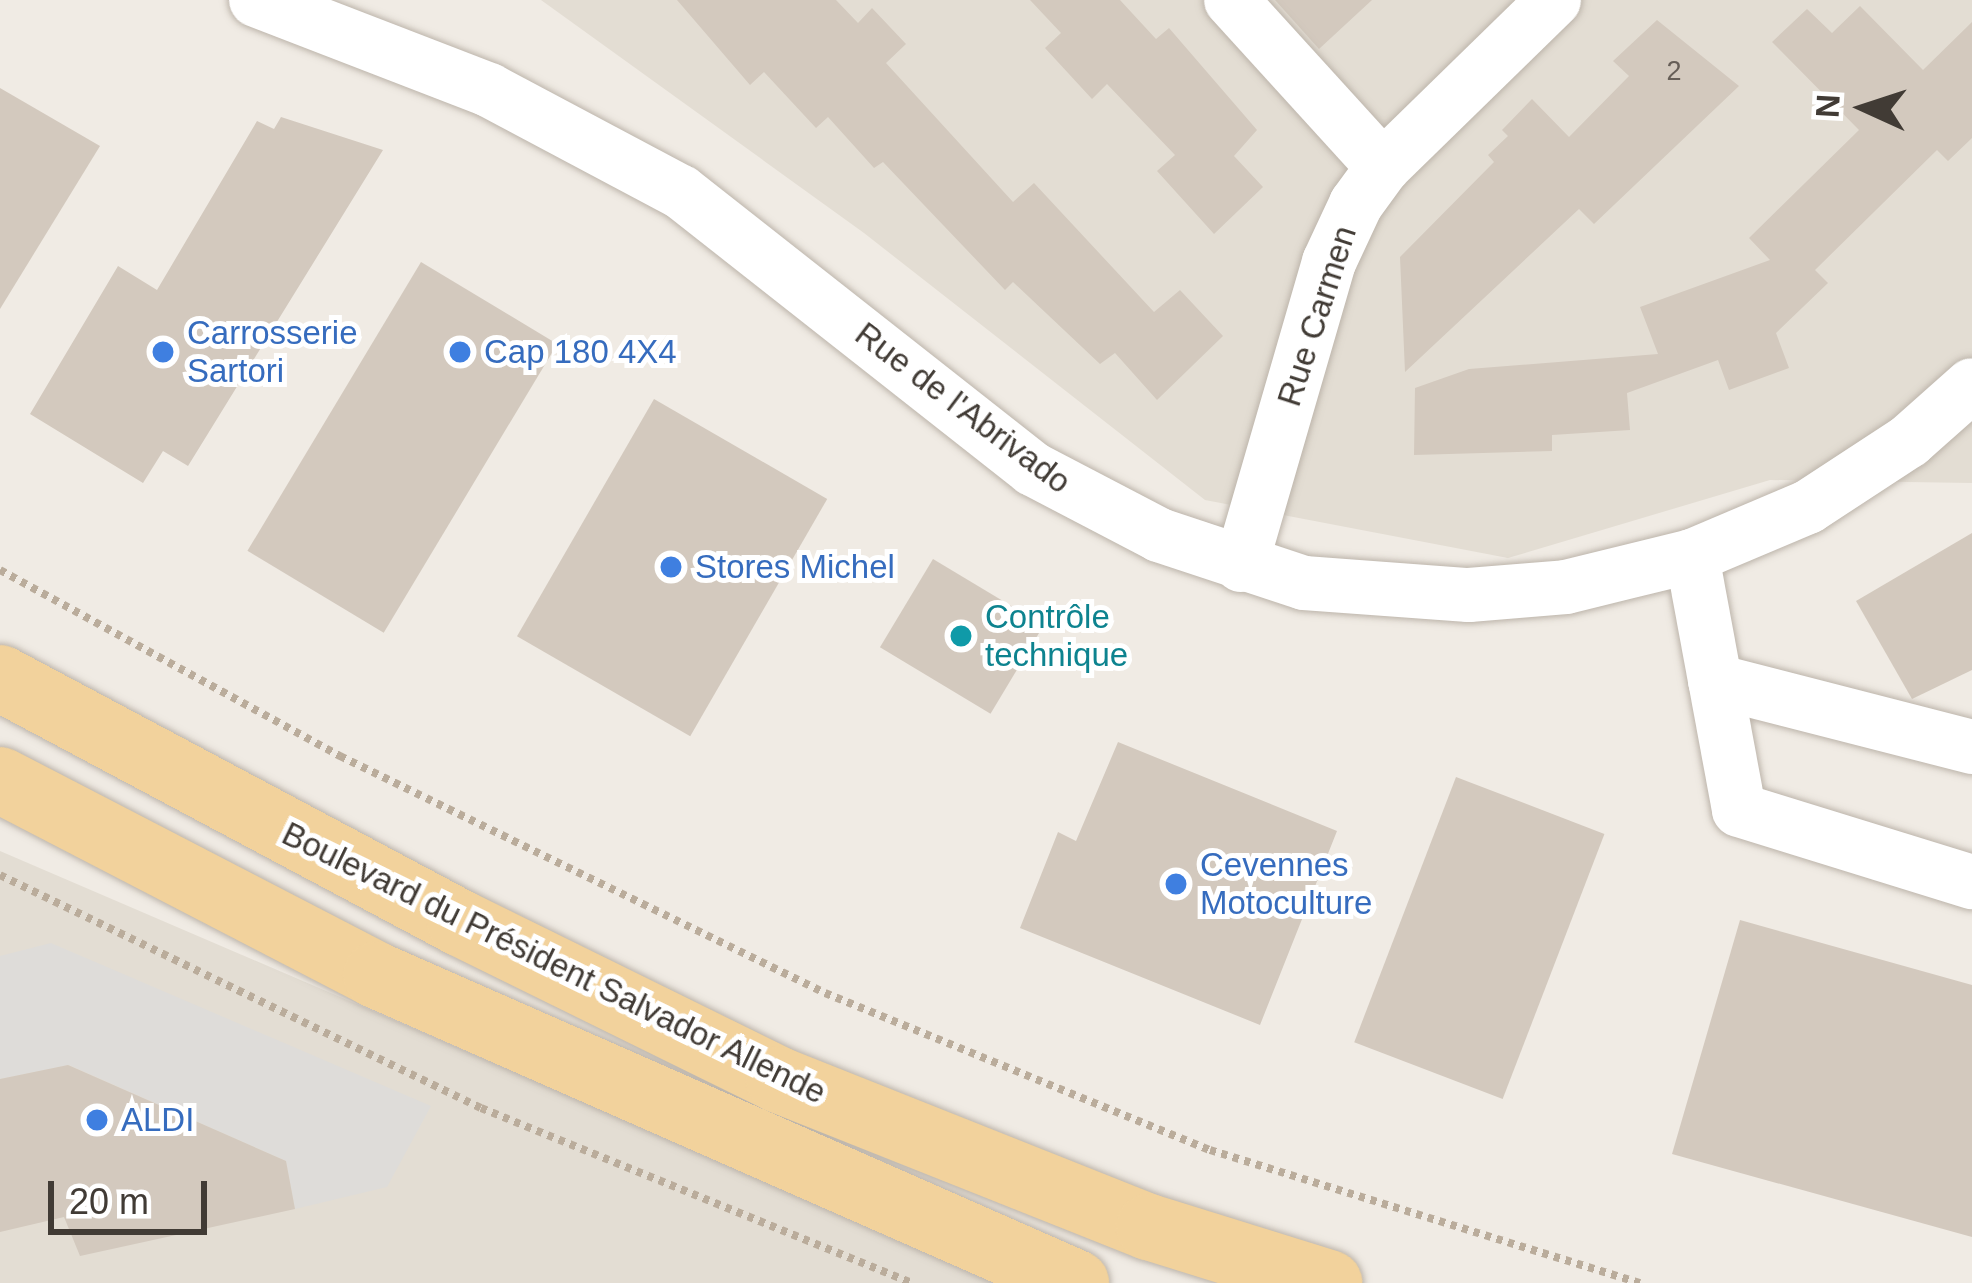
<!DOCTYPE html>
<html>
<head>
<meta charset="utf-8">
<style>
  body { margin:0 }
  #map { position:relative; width:1972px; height:1283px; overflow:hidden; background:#f0ebe4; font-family:Arial,sans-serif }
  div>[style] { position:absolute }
  .residential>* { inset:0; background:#e3ddd3 }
  .parking>* { inset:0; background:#dedcd9 }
  .building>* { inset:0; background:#d3c9be; transform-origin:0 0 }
  .path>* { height:8px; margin-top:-4px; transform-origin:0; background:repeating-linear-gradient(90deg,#baac9b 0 6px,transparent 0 12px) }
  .roads { filter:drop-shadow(0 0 3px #bdb5ab) drop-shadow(0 0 3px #bdb5ab) }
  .minor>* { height:54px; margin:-27px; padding:0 27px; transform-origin:27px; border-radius:27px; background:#fff }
  .major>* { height:66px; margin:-33px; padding:0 33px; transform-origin:33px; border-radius:33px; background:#f2d29c }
  .dots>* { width:33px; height:33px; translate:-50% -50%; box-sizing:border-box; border:6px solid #fff; border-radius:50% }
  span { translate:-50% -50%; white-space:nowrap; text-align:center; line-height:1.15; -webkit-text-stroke:10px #fff; paint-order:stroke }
  .number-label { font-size:27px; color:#665e57 }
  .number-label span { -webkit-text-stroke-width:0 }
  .street-label { font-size:33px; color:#413b35 }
  .shop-label { font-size:33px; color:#366cbe }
  .left { translate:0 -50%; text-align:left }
  .culture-label { font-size:33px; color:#0d838f }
  .north { position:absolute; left:1804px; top:48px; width:120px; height:120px; -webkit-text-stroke:9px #fff; paint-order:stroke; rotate:273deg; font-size:33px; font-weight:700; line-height:48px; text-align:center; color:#413b35 }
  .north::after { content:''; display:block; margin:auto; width:42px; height:54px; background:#413b35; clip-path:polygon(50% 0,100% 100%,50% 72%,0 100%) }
  .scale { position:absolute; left:48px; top:1181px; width:159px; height:54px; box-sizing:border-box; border:6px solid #413b35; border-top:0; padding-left:15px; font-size:36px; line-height:42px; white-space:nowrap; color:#413b35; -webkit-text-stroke:9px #fff; paint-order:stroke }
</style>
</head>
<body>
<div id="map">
  <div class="residential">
    <i style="clip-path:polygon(541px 0,1972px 0,1972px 483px,1770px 480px,1508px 558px,1205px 500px,864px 233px)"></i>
    <i style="clip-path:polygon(0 851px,1006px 1283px,0 1283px)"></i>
  </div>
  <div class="parking">
    <i style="clip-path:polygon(51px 943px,431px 1106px,387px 1187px,295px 1209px,286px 1161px,69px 1065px,0 1079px,0 956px)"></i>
  </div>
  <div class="building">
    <i style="clip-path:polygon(677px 0,836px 0,858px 23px,872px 8px,906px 44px,886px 63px,1013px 202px,1034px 183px,1154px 312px,1180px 290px,1223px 336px,1157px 400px,1115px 353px,1100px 364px,1013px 282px,1005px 290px,883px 162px,874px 168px,828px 117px,816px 128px,764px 72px,750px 85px)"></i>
    <i style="clip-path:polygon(1030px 0,1120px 0,1156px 39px,1169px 28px,1257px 130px,1234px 156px,1263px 187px,1214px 234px,1157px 171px,1175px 155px,1107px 84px,1092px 99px,1045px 48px,1061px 33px)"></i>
    <i style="clip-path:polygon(1275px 0,1372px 0,1319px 49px)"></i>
    <i style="clip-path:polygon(1860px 6px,1923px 70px,1972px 22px,1972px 138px,1948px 161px,1937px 150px,1815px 270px,1828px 283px,1776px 333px,1789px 368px,1729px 390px,1718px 360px,1627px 393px,1630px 430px,1552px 435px,1552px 451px,1414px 455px,1415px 388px,1469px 369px,1658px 354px,1640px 307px,1770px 260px,1749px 238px,1859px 130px,1772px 42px,1807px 9px,1832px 33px)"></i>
    <i style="clip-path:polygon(1657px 20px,1739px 86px,1594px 224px,1579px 209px,1405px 372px,1400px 257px,1494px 162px,1488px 155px,1508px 136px,1502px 130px,1532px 99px,1569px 137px,1629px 76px,1613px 61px)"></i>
    <i style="clip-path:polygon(0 88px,100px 146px,0 309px)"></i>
    <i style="clip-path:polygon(281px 117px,383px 150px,188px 466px,163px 451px,143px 483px,30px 414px,118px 266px,157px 290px,257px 121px,274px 129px)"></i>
    <i style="left:421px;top:262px;width:159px;height:337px;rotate:31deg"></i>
    <i style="left:654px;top:399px;width:200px;height:274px;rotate:30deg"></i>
    <i style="clip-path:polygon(1972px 533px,1972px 670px,1912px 699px,1856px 601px)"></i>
    <i style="left:933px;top:559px;width:129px;height:103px;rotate:31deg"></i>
    <i style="clip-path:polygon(1118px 742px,1337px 831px,1260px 1025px,1020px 928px,1058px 832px,1076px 841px)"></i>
    <i style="left:1456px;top:777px;width:159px;height:284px;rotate:21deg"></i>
    <i style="clip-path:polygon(1740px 920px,1972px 985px,1972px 1237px,1672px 1154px)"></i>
    <i style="clip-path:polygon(68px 1065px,286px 1161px,295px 1209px,80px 1256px,64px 1217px,0 1232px,0 1079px)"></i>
  </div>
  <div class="path">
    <i style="left:0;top:570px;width:388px;rotate:28.7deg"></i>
    <i style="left:340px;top:756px;width:540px;rotate:26.04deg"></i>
    <i style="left:825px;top:993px;width:416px;rotate:22.2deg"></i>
    <i style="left:1210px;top:1150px;width:450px;rotate:17.2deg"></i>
    <i style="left:0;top:875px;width:534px;rotate:25.85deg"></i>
    <i style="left:481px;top:1108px;width:465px;rotate:22.1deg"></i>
  </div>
  <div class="roads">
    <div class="minor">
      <i style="left:256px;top:0;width:250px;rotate:21.1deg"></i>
      <i style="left:489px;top:90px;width:217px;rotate:28deg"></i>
      <i style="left:681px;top:192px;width:448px;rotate:38.2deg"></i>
      <i style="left:1033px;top:469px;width:142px;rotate:27.6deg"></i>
      <i style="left:1159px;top:535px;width:153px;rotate:18.3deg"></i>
      <i style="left:1304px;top:583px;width:165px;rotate:4.2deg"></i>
      <i style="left:1469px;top:595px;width:97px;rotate:-4.7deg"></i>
      <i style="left:1566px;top:587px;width:130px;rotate:-13.8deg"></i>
      <i style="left:1692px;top:556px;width:126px;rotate:-22.9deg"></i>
      <i style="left:1808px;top:507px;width:121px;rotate:-33.2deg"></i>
      <i style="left:1909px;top:441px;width:84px;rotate:-41.6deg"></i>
      <i style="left:1231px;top:0;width:226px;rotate:47.7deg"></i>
      <i style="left:1692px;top:556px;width:258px;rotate:79.5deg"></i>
      <i style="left:1739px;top:810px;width:244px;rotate:17.2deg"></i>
      <i style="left:1241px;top:565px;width:316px;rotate:-73.8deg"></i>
      <i style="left:1329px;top:262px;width:64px;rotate:-65deg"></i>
      <i style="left:1356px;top:204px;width:46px;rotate:-53.9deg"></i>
      <i style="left:1383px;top:167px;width:239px;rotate:-44.3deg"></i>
      <i style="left:1715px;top:681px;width:265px;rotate:14.4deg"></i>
    </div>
    <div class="major">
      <i style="left:0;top:678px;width:521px;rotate:28.04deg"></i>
      <i style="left:460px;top:923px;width:356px;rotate:26.2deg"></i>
      <i style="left:779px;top:1080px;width:398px;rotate:21.7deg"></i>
      <i style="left:1149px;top:1227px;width:189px;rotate:17.3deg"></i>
      <i style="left:0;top:780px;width:424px;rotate:27.4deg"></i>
      <i style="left:376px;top:975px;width:765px;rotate:23.75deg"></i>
    </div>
  </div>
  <div class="dots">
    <i style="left:163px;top:352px;background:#3f7fe0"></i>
    <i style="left:460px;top:352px;background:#3f7fe0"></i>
    <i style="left:671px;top:567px;background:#3f7fe0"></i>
    <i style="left:961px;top:636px;background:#0f9aa8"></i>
    <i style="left:1176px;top:884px;background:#3f7fe0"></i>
    <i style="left:97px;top:1120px;background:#3f7fe0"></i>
  </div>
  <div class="number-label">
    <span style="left:1674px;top:72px">2</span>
  </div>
  <div class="street-label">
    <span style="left:1317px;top:316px;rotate:-72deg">Rue Carmen</span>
    <span style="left:963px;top:408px;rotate:37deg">Rue de l'Abrivado</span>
    <span style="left:554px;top:963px;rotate:26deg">Boulevard du Président Salvador Allende</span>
  </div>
  <div class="shop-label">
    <span class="left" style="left:187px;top:352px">Carrosserie<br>Sartori</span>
    <span class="left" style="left:484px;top:352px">Cap 180 4X4</span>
    <span class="left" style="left:695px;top:567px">Stores Michel</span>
    <span class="left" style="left:1200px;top:884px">Cevennes<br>Motoculture</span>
    <span class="left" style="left:121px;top:1120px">ALDI</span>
  </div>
  <div class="culture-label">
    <span class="left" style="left:985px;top:636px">Contrôle<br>technique</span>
  </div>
  <div class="north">N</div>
  <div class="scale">20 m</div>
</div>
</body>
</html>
